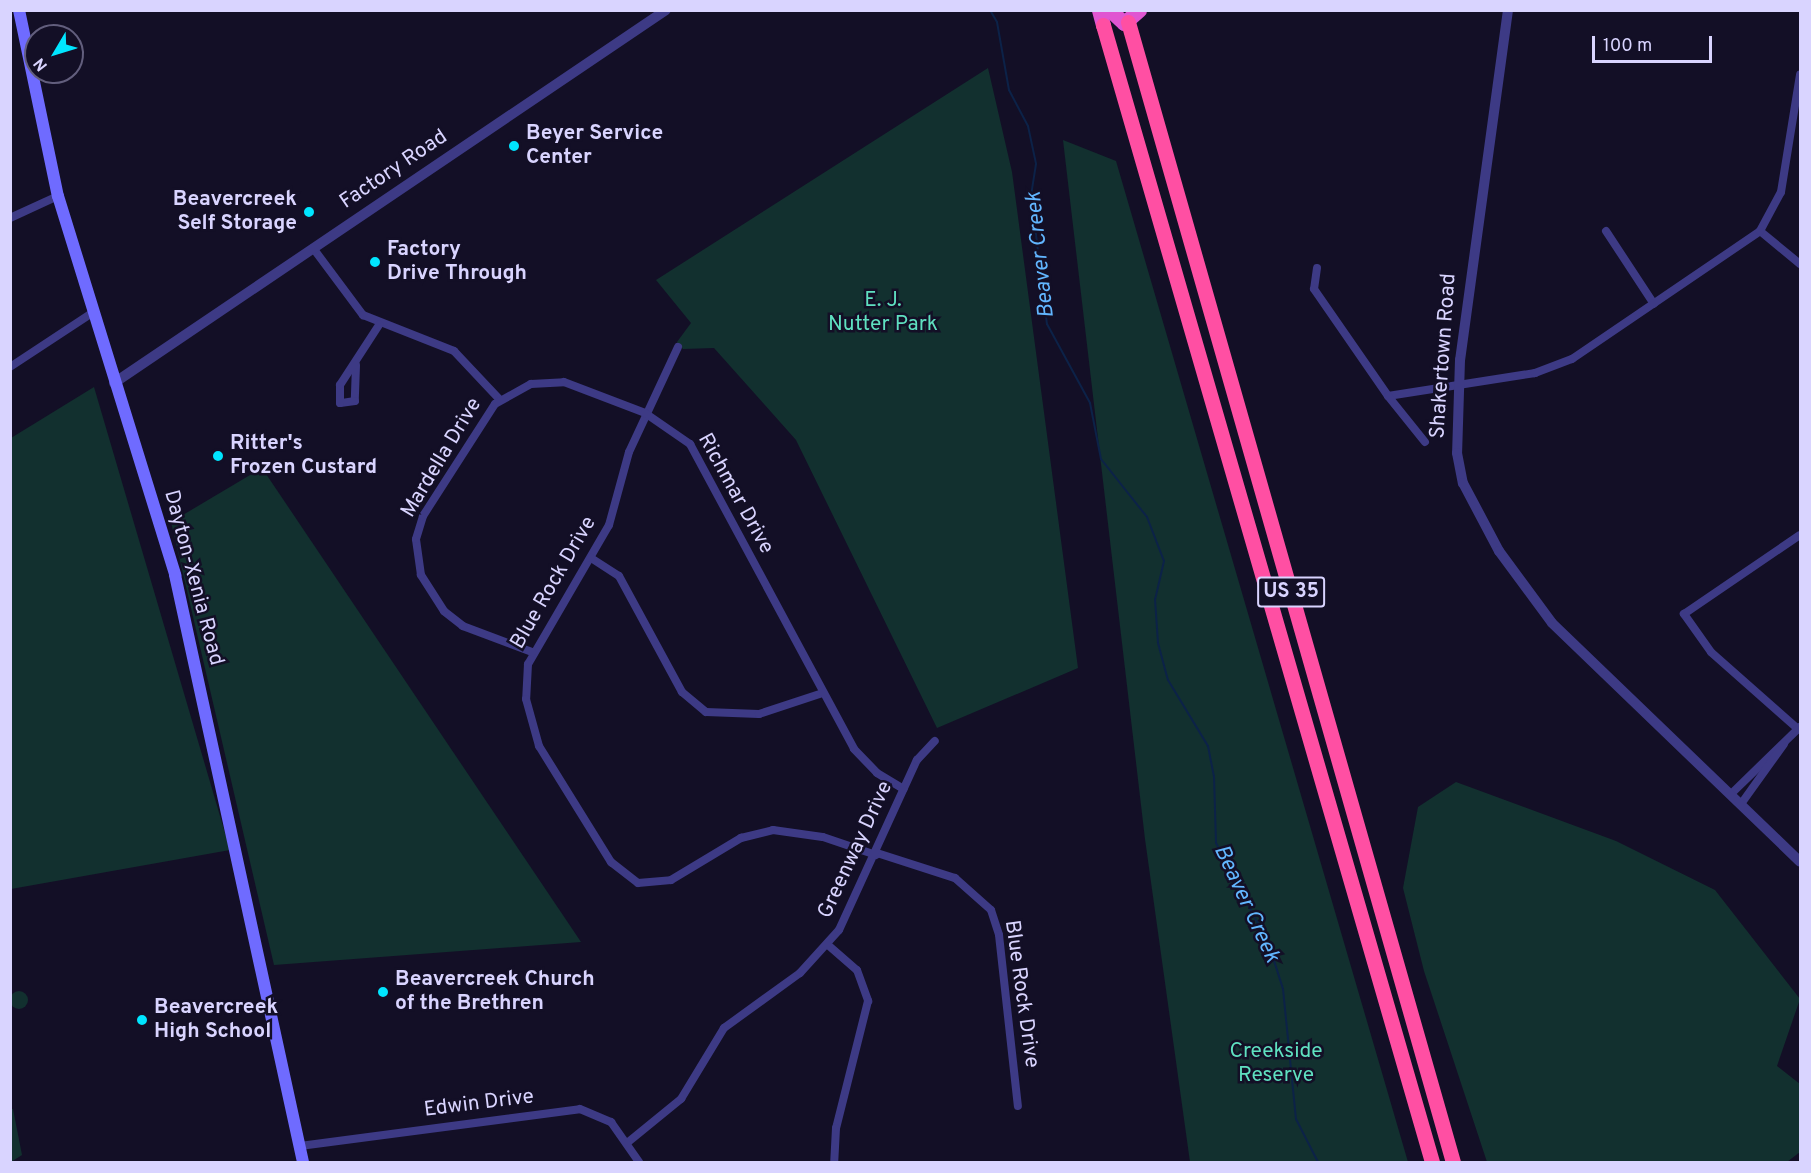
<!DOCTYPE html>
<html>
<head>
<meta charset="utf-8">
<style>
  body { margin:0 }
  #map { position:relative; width:1811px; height:1173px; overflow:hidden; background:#130f26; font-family:Overpass,sans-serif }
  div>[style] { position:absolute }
  .green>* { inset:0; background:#12302f }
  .round { border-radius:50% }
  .stream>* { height:2px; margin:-1px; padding:0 1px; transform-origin:1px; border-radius:1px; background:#0c2248 }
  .minor>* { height:8px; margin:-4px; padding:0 4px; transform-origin:4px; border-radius:4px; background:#3d3a85 }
  .tertiary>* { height:10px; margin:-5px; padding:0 5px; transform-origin:5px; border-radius:5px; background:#3d3a85 }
  .secondary>* { height:12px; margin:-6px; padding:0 6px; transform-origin:6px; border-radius:6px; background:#6f6bff }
  .trunk>* { height:15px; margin:-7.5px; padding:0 7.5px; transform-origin:7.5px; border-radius:7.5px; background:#e055d1 }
  .motorway>* { height:15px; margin:-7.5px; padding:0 7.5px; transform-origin:7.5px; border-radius:7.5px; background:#ff4fa3 }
  .dots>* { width:16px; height:16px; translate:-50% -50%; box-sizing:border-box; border:3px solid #130f26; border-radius:50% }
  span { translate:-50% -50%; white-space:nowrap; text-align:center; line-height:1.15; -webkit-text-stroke:5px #130f26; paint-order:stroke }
  .shield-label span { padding:2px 4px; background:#130f26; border:2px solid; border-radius:4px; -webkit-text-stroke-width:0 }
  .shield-label { font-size:20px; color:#d9d4ff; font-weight:700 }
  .poi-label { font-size:21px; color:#d9d4ff; font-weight:700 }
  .left { translate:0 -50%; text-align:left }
  .right { translate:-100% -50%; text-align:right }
  .street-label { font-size:21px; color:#d9d4ff }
  .park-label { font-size:21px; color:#5fe0c0 }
  .water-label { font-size:22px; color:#62b6ff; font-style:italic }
  .frame { position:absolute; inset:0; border:12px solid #d9d4ff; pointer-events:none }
  .north { position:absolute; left:24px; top:24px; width:60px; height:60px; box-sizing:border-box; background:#130f26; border:2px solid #625e7d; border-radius:50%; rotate:232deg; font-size:16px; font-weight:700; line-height:24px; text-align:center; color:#d9d4ff }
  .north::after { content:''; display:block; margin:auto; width:21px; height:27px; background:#00e5ff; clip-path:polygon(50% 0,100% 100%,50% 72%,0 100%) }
  .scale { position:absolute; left:1592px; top:36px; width:120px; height:27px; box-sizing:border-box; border:3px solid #d9d4ff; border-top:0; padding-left:8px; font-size:18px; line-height:21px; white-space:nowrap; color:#d9d4ff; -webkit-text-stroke:4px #130f26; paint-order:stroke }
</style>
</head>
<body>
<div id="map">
  <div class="green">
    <i style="clip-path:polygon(988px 68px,1012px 172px,1078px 668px,937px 728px,796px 440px,714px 348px,683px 349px,677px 342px,691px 323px,656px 280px)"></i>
    <i style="clip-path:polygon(1063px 140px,1116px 161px,1408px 1162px,1190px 1162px,1145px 839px)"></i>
    <i style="clip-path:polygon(94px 387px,230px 850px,11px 889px,11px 438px)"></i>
    <i style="clip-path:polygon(262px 468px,581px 942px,274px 965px,171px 522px)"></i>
    <i style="clip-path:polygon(1456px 782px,1616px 841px,1715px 890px,1800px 999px,1777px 1066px,1800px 1084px,1800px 1152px,1787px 1162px,1487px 1162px,1424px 971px,1403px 888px,1418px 807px)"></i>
    <i class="round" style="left:10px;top:991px;width:18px;height:18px"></i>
    <i style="clip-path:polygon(13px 1109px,22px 1155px,11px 1162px,10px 1109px)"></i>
  </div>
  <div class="stream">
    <i style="left:990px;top:10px;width:14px;rotate:60deg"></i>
    <i style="left:997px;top:22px;width:69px;rotate:80deg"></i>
    <i style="left:1009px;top:90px;width:41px;rotate:62.2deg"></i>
    <i style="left:1028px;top:126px;width:39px;rotate:78deg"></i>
    <i style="left:1036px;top:164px;width:30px;rotate:99deg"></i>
    <i style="left:1031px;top:194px;width:131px;rotate:83deg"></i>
    <i style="left:1047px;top:324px;width:90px;rotate:61.4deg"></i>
    <i style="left:1090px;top:403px;width:57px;rotate:78.9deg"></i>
    <i style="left:1101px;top:459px;width:74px;rotate:51.6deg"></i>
    <i style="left:1147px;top:517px;width:47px;rotate:68.9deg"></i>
    <i style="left:1164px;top:561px;width:39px;rotate:103deg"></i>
    <i style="left:1155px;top:599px;width:44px;rotate:86.1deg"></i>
    <i style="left:1158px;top:643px;width:38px;rotate:75deg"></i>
    <i style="left:1168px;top:680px;width:77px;rotate:58.8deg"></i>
    <i style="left:1208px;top:746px;width:31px;rotate:79deg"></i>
    <i style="left:1214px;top:776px;width:67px;rotate:88.3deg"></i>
    <i style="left:1216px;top:843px;width:115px;rotate:62.5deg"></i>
    <i style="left:1269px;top:945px;width:46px;rotate:72.3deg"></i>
    <i style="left:1283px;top:989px;width:131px;rotate:84.3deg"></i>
    <i style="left:1296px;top:1119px;width:48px;rotate:62.9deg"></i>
  </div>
  <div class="minor">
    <i style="left:10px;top:218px;width:53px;rotate:-24.6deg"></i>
    <i style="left:1606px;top:231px;width:87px;rotate:56.7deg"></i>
    <i style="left:1760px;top:231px;width:52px;rotate:39.5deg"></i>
    <i style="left:313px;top:248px;width:84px;rotate:53.3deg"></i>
    <i style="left:363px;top:315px;width:98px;rotate:21.6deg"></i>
    <i style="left:454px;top:351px;width:66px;rotate:46.8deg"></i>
    <i style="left:1317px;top:268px;width:21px;rotate:98deg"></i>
    <i style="left:1314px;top:289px;width:130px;rotate:55.3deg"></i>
    <i style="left:1388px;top:396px;width:149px;rotate:-8.9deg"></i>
    <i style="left:1535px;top:373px;width:40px;rotate:-21deg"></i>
    <i style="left:1572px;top:359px;width:227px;rotate:-34.2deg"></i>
    <i style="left:1760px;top:231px;width:44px;rotate:-61.7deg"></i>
    <i style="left:1781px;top:192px;width:119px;rotate:-80.8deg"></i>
    <i style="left:678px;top:347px;width:116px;rotate:115deg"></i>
    <i style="left:629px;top:452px;width:76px;rotate:105.3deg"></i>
    <i style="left:609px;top:525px;width:161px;rotate:120.2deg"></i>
    <i style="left:528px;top:664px;width:35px;rotate:93deg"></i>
    <i style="left:526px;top:699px;width:49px;rotate:74.5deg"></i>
    <i style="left:539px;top:746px;width:137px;rotate:58.2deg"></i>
    <i style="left:611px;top:862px;width:34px;rotate:38deg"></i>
    <i style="left:638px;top:883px;width:33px;rotate:-5deg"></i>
    <i style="left:671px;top:880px;width:82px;rotate:-31deg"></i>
    <i style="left:741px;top:838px;width:33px;rotate:-14deg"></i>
    <i style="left:773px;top:830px;width:50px;rotate:8deg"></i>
    <i style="left:823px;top:837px;width:56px;rotate:18.8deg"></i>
    <i style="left:356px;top:365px;width:36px;rotate:92deg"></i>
    <i style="left:355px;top:401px;width:15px;rotate:172deg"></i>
    <i style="left:340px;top:403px;width:18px;rotate:-90deg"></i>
    <i style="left:340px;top:385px;width:72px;rotate:-57deg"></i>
    <i style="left:10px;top:367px;width:98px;rotate:-33.4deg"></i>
    <i style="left:1388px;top:396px;width:59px;rotate:51.2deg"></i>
    <i style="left:591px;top:558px;width:33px;rotate:33deg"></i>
    <i style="left:619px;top:576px;width:132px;rotate:61.5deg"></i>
    <i style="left:682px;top:692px;width:31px;rotate:40deg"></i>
    <i style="left:706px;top:712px;width:53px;rotate:2.2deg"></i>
    <i style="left:759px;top:714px;width:67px;rotate:-18.2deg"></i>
    <i style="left:532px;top:652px;width:74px;rotate:-159.4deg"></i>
    <i style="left:463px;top:626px;width:24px;rotate:-142deg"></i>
    <i style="left:444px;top:611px;width:43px;rotate:-122.6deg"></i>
    <i style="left:421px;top:575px;width:36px;rotate:-98deg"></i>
    <i style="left:416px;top:539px;width:24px;rotate:-73deg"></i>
    <i style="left:423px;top:516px;width:133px;rotate:-57.3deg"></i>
    <i style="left:495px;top:404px;width:41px;rotate:-29.1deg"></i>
    <i style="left:531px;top:384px;width:33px;rotate:-3deg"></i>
    <i style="left:564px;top:382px;width:87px;rotate:20.9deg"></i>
    <i style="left:645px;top:413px;width:55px;rotate:34.6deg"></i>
    <i style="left:690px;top:444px;width:346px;rotate:61.7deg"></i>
    <i style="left:854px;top:749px;width:33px;rotate:46deg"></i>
    <i style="left:877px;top:773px;width:31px;rotate:31deg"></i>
    <i style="left:1798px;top:729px;width:116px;rotate:-138.5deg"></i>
    <i style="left:1711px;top:652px;width:47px;rotate:-125.4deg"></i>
    <i style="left:1684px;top:614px;width:140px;rotate:-34.3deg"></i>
    <i style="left:1731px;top:794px;width:96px;rotate:-44.2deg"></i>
    <i style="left:1741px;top:804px;width:74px;rotate:-54.4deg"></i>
    <i style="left:877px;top:853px;width:82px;rotate:17.8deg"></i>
    <i style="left:955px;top:878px;width:48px;rotate:41.6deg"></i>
    <i style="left:991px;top:910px;width:26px;rotate:72deg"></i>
    <i style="left:999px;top:935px;width:172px;rotate:83.7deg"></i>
    <i style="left:828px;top:945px;width:38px;rotate:41deg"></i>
    <i style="left:857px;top:970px;width:33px;rotate:70deg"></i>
    <i style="left:868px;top:1001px;width:131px;rotate:104.1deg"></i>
    <i style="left:836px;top:1128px;width:34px;rotate:93deg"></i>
    <i style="left:627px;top:1143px;width:70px;rotate:-39.2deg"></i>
    <i style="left:681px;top:1099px;width:83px;rotate:-58.8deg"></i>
    <i style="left:724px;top:1028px;width:94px;rotate:-35.9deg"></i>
    <i style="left:800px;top:973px;width:58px;rotate:-47.8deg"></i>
    <i style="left:839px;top:930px;width:187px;rotate:-65.4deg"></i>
    <i style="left:917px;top:760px;width:26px;rotate:-47deg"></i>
    <i style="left:300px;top:1146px;width:282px;rotate:-7.5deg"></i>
    <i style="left:580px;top:1109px;width:34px;rotate:23deg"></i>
    <i style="left:611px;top:1122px;width:49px;rotate:55deg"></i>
  </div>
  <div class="tertiary">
    <i style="left:1508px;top:10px;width:353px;rotate:97.8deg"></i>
    <i style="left:1460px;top:360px;width:93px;rotate:91.8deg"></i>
    <i style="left:1457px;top:453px;width:31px;rotate:79deg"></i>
    <i style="left:1463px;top:483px;width:77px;rotate:62.1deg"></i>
    <i style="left:1499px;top:551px;width:89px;rotate:53.6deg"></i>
    <i style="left:1552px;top:623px;width:344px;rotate:43.9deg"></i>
    <i style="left:114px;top:383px;width:666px;rotate:-34.05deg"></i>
  </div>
  <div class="secondary">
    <i style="left:19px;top:10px;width:190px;rotate:78.2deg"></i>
    <i style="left:58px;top:196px;width:397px;rotate:72.8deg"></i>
    <i style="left:175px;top:575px;width:601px;rotate:77.7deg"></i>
  </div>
  <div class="trunk">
    <i style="left:1099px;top:10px;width:16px;rotate:75deg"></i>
    <i style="left:1110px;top:10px;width:19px;rotate:43deg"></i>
    <i style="left:1124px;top:23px;width:20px;rotate:-41deg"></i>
  </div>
  <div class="motorway">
    <i style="left:1128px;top:22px;width:1185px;rotate:74.09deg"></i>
    <i style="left:1103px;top:25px;width:1184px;rotate:73.86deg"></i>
  </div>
  <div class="dots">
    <i style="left:514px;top:146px;background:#00e5ff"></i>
    <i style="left:309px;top:212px;background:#00e5ff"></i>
    <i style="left:375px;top:262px;background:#00e5ff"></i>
    <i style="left:218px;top:456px;background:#00e5ff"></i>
    <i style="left:383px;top:992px;background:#00e5ff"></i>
    <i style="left:142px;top:1020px;background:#00e5ff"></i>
  </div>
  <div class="shield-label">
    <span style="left:1291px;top:592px">US 35</span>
  </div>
  <div class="poi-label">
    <span class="left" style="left:526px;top:146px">Beyer Service<br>Center</span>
    <span class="right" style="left:297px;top:212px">Beavercreek<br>Self Storage</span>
    <span class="left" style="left:387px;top:262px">Factory<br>Drive Through</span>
    <span class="left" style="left:230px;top:456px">Ritter's<br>Frozen Custard</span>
    <span class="left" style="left:395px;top:992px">Beavercreek Church<br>of the Brethren</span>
    <span class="left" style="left:154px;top:1020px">Beavercreek<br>High School</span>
  </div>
  <div class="street-label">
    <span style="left:394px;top:170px;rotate:-34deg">Factory Road</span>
    <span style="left:1444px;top:356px;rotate:-86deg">Shakertown Road</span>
    <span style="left:442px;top:458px;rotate:-59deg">Mardella Drive</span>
    <span style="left:735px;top:494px;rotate:61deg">Richmar Drive</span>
    <span style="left:193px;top:578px;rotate:75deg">Dayton-Xenia Road</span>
    <span style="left:554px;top:583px;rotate:-60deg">Blue Rock Drive</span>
    <span style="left:856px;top:850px;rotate:-65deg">Greenway Drive</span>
    <span style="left:1021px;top:994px;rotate:82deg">Blue Rock Drive</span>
    <span style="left:479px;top:1104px;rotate:-7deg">Edwin Drive</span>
  </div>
  <div class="park-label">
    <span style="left:883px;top:313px">E. J.<br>Nutter Park</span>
    <span style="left:1276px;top:1064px">Creekside<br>Reserve</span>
  </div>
  <div class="water-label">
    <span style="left:1041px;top:255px;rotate:-96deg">Beaver Creek</span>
    <span style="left:1246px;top:904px;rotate:65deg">Beaver Creek</span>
  </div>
  <div class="frame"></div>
  <div class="north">N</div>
  <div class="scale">100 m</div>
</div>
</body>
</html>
